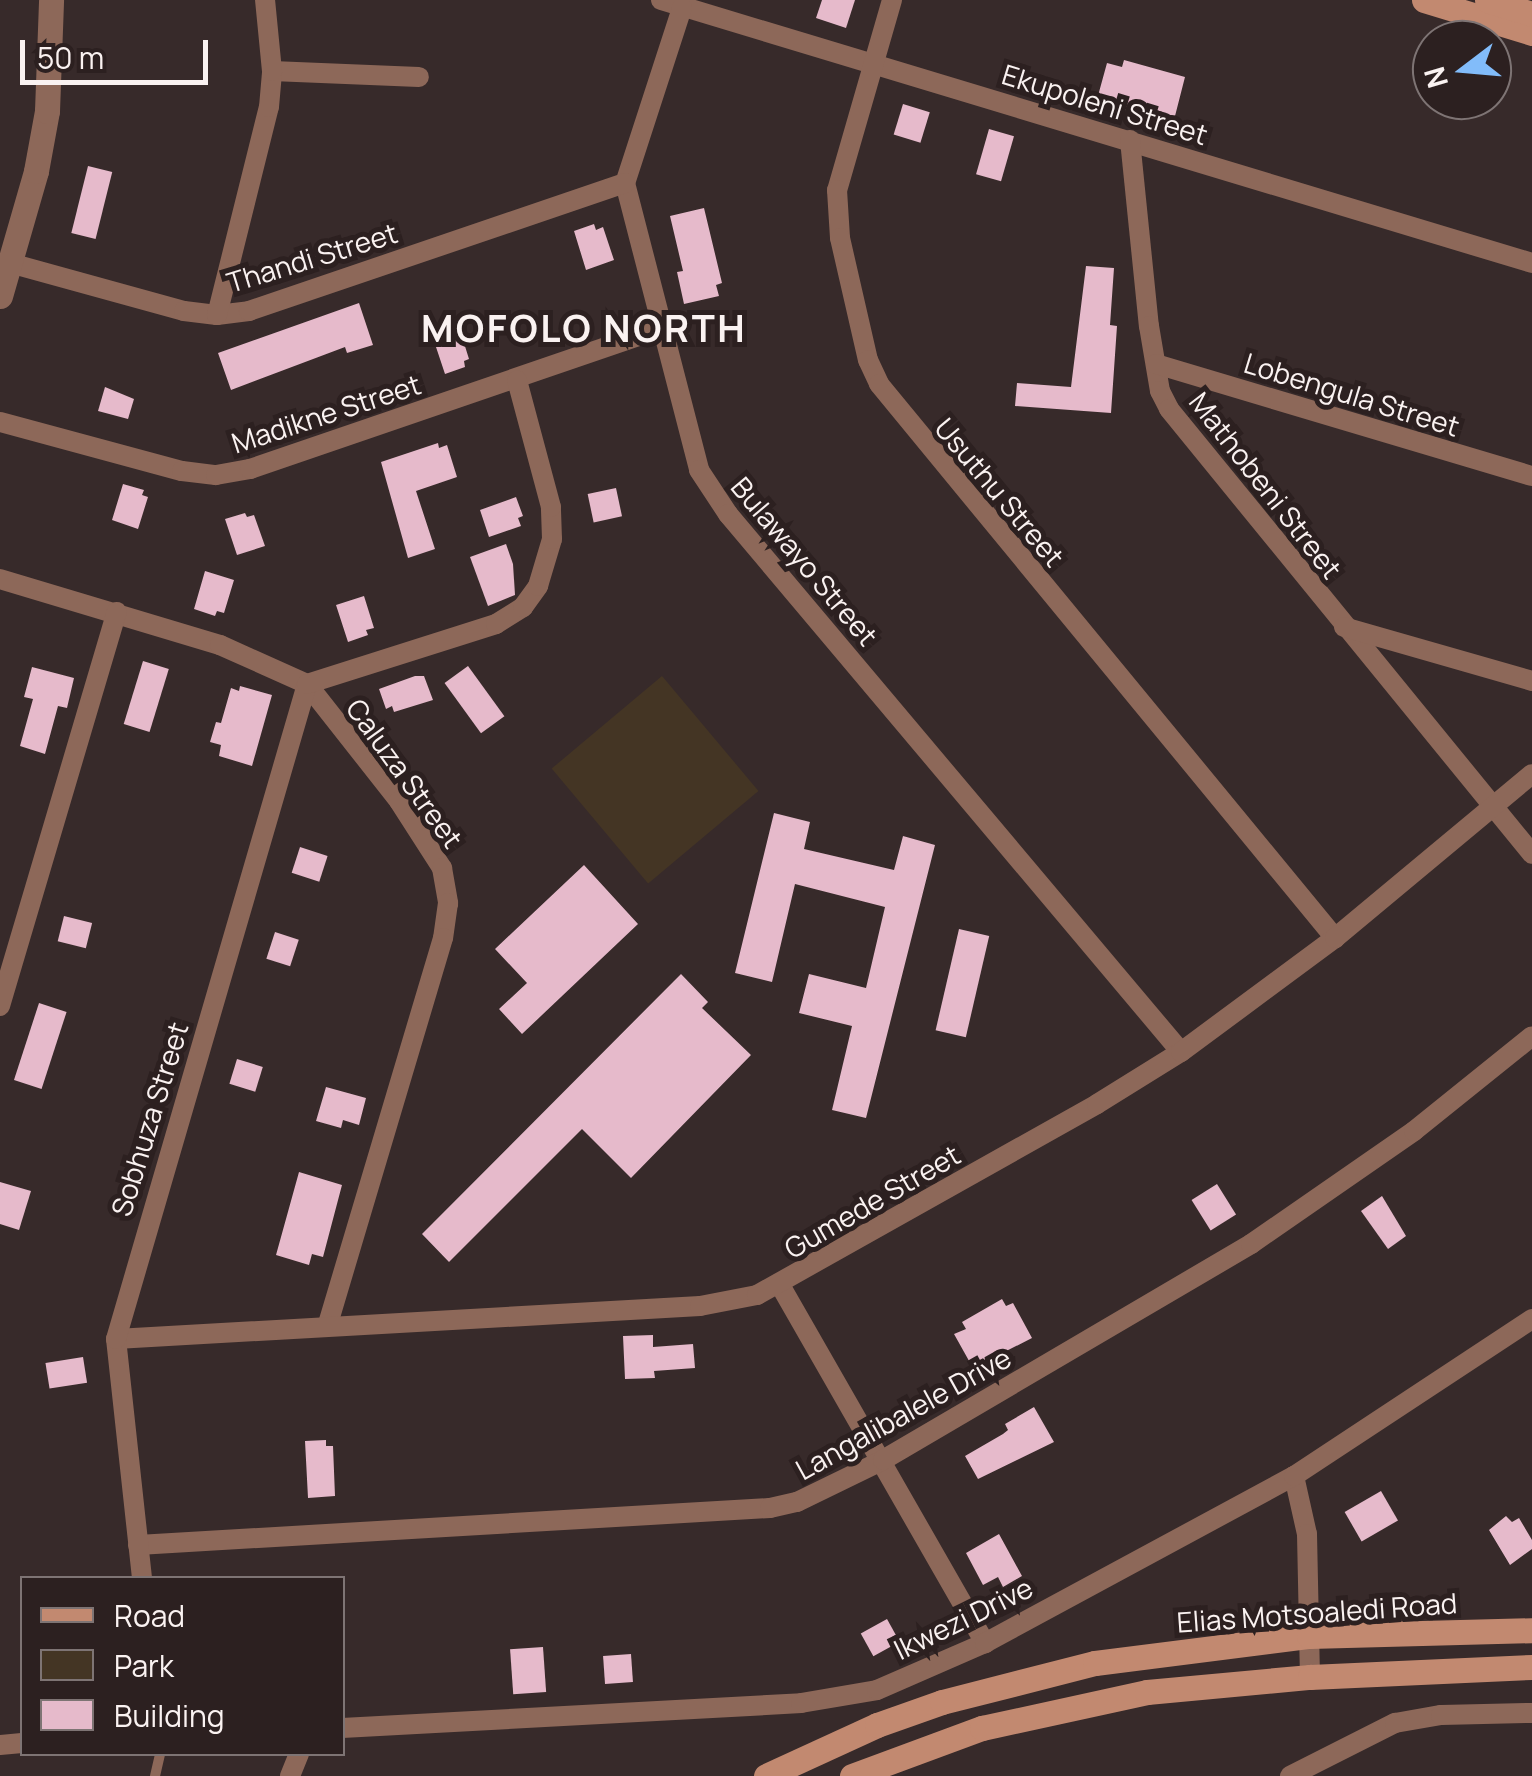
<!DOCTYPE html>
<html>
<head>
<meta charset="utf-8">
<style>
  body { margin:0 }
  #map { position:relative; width:1532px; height:1776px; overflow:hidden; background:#372a2a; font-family:Manrope,sans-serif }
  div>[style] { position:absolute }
  .green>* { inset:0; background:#443524; transform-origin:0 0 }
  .building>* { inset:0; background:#e6bacb; transform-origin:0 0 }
  .service>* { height:10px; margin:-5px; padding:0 5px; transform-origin:5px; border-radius:5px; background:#8d6859 }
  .minor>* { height:20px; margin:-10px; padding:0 10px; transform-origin:10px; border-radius:10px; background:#8d6859 }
  .tertiary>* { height:25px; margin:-12.5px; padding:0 12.5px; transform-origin:12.5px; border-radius:12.5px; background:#8d6859 }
  .secondary>* { height:25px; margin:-12.5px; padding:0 12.5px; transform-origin:12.5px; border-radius:12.5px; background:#c28970 }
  span { translate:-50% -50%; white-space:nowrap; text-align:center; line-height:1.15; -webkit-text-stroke:10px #2c2020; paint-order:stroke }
  .street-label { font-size:28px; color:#faf2f1 }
  .district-label { font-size:38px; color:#faf2f1; font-weight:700; letter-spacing:2.5px }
  .legend { position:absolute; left:20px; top:1576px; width:325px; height:180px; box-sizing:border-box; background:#2c2020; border:2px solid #7e7474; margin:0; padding:12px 18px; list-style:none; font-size:30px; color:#faf2f1 }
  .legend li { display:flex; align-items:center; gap:20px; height:50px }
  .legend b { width:50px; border:2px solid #7e7474 }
  .north { position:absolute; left:1412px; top:20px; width:100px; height:100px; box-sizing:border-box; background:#2c2020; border:2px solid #7e7474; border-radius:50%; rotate:254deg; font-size:28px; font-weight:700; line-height:40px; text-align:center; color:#faf2f1 }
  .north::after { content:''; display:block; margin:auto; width:35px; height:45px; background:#82bcfa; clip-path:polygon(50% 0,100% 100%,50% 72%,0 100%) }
  .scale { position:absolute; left:20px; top:40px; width:188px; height:45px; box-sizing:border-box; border:5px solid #faf2f1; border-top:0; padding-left:12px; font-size:30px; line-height:35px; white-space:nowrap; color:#faf2f1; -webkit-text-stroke:8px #2c2020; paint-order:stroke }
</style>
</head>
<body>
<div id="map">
  <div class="green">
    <i style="left:662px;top:676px;width:150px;height:144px;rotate:50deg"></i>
  </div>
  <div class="building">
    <i style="clip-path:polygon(822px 0,855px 0,846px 28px,816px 18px)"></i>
    <i style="clip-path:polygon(1124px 60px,1185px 77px,1174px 120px,1096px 103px,1107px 63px,1122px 67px)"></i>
    <i style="left:903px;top:104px;width:28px;height:32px;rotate:17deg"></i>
    <i style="left:989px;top:129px;width:26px;height:47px;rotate:16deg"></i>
    <i style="left:88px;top:166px;width:25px;height:69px;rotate:14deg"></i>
    <i style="clip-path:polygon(704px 208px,722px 283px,716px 285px,719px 296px,684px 304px,677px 272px,683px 271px,670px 216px)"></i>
    <i style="clip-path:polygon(594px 224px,596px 230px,603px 227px,614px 260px,586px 270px,574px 231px)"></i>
    <i style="clip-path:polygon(1086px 266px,1114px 268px,1110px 325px,1117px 326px,1111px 413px,1015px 406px,1017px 383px,1071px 387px)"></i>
    <i style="clip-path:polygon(359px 303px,373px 345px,347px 353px,345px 347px,231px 390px,218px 353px)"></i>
    <i style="clip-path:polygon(459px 327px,469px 359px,464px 361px,465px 367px,445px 374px,432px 335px)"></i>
    <i style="clip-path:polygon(105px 387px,134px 399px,128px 419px,98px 411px)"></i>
    <i style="clip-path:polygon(438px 443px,439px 448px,447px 445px,457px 477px,416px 491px,435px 549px,408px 558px,381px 462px)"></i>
    <i style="clip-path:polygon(123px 484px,144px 490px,142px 495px,148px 497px,138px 529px,112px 520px)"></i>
    <i style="left:616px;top:488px;width:29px;height:29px;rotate:78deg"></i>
    <i style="clip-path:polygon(516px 497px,523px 516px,518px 518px,521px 526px,489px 537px,480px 510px)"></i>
    <i style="clip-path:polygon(245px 513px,247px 517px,254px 515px,265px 546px,237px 555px,225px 519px)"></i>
    <i style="clip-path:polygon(506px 544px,513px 564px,515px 595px,488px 606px,470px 557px)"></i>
    <i style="clip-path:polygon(205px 571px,234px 580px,224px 613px,217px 611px,215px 616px,194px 609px)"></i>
    <i style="clip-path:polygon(364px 596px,374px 628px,366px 630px,368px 635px,348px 642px,336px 605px)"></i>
    <i style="left:143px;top:661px;width:27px;height:66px;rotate:17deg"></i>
    <i style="left:468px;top:666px;width:62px;height:29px;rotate:54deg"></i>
    <i style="clip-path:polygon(32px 667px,74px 678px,67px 708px,58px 706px,45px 754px,20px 746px,33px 699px,24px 697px)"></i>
    <i style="clip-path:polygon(415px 676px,424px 676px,433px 700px,394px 712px,392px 706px,386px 709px,379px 689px)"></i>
    <i style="clip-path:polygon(240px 686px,272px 695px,252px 766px,219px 756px,221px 745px,210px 742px,216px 722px,221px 723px,231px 688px,239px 691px)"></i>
    <i style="clip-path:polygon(774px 813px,810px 822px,804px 849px,894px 870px,903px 836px,935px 845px,866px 1118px,832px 1110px,852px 1026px,799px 1013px,809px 974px,866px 988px,885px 907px,795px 884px,772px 982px,735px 973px)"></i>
    <i style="left:300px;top:847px;width:29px;height:27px;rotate:18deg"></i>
    <i style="clip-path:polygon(584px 865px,638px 924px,522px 1034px,499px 1009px,527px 983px,495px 949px)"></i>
    <i style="left:64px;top:916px;width:29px;height:26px;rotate:14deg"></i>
    <i style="left:959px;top:929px;width:31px;height:104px;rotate:13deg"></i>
    <i style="left:275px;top:932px;width:25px;height:28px;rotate:18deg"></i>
    <i style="clip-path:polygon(681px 974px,708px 1002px,702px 1008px,751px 1055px,631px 1178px,582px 1129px,449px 1262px,422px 1234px)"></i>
    <i style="left:39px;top:1003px;width:29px;height:81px;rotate:18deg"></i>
    <i style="left:237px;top:1059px;width:27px;height:26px;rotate:17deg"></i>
    <i style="clip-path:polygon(326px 1087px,366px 1098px,359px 1125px,343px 1120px,341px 1128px,316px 1121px)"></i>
    <i style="clip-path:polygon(299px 1172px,342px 1185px,323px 1257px,312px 1254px,309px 1265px,276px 1255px)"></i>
    <i style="clip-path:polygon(0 1182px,31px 1191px,19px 1230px,0 1224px)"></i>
    <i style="left:1217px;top:1184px;width:36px;height:30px;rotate:58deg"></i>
    <i style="clip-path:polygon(1382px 1196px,1406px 1236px,1388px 1249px,1361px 1211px)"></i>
    <i style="clip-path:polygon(1002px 1299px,1006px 1306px,1013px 1303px,1032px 1338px,973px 1368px,954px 1334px,966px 1329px,962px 1322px)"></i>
    <i style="clip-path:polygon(653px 1335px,653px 1347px,693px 1344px,695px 1368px,654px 1371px,655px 1378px,625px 1379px,623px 1336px)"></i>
    <i style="left:83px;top:1357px;width:26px;height:38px;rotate:81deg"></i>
    <i style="clip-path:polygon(1034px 1407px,1054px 1442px,978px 1479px,965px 1456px,1003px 1434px,1008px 1430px,1005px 1424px)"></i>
    <i style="clip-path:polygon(326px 1440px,326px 1446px,333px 1446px,335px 1496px,308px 1498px,305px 1441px)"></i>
    <i style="left:1381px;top:1491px;width:34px;height:42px;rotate:60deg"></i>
    <i style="clip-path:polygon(1506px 1516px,1512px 1522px,1519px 1518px,1532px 1540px,1532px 1549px,1510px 1565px,1489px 1530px)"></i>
    <i style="clip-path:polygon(999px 1534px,1022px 1576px,1003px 1587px,998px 1577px,983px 1585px,966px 1553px)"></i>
    <i style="left:887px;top:1619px;width:26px;height:30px;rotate:61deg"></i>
    <i style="left:543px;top:1647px;width:45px;height:33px;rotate:86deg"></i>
    <i style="left:631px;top:1654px;width:28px;height:28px;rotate:86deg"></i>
  </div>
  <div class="service">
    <i style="left:155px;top:1776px;width:23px;rotate:-77deg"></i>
  </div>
  <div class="minor">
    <i style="left:661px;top:0;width:910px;rotate:16.8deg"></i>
    <i style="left:892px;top:0;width:198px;rotate:106.1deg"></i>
    <i style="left:837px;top:190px;width:48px;rotate:86.4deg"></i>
    <i style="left:840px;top:238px;width:125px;rotate:77.1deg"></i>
    <i style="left:868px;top:360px;width:26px;rotate:65deg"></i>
    <i style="left:879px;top:384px;width:718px;rotate:50.54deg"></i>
    <i style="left:682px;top:8px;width:184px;rotate:108deg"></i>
    <i style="left:625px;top:183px;width:296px;rotate:75.5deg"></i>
    <i style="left:699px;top:470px;width:53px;rotate:56.6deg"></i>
    <i style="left:728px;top:514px;width:703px;rotate:49.9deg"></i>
    <i style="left:272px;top:71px;width:147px;rotate:2.3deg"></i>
    <i style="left:1130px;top:140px;width:187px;rotate:84.2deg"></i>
    <i style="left:1149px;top:326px;width:66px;rotate:80.4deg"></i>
    <i style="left:1160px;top:391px;width:20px;rotate:63deg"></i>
    <i style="left:1169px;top:409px;width:574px;rotate:50.79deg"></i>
    <i style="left:10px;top:263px;width:180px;rotate:15.4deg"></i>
    <i style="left:184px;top:311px;width:33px;rotate:7deg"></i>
    <i style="left:217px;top:315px;width:32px;rotate:-7deg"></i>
    <i style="left:249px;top:311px;width:397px;rotate:-18.8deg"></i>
    <i style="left:217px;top:315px;width:214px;rotate:-76deg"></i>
    <i style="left:269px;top:107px;width:36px;rotate:-85deg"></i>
    <i style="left:272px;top:71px;width:71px;rotate:-95.6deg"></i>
    <i style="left:1156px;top:364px;width:392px;rotate:16.6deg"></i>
    <i style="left:0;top:422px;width:188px;rotate:15.1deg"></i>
    <i style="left:182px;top:471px;width:34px;rotate:7deg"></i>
    <i style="left:216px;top:475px;width:35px;rotate:-10deg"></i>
    <i style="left:250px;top:469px;width:436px;rotate:-18.9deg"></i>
    <i style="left:0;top:579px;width:230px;rotate:16.7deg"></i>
    <i style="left:220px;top:645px;width:95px;rotate:24.1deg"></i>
    <i style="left:307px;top:684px;width:149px;rotate:51.8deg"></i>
    <i style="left:399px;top:801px;width:80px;rotate:57.3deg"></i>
    <i style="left:442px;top:868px;width:36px;rotate:80deg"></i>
    <i style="left:448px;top:903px;width:35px;rotate:98deg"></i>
    <i style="left:443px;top:938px;width:405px;rotate:106.6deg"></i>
    <i style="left:1344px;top:627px;width:196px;rotate:16deg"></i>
    <i style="left:0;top:1006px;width:411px;rotate:-73.5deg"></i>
    <i style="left:780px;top:1285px;width:413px;rotate:60.2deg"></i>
    <i style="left:116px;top:1339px;width:585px;rotate:-3.23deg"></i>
    <i style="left:700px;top:1306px;width:58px;rotate:-10.9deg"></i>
    <i style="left:757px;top:1295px;width:390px;rotate:-29.3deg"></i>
    <i style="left:1097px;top:1104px;width:99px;rotate:-31.8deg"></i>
    <i style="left:1181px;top:1052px;width:192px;rotate:-36.5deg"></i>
    <i style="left:1335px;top:938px;width:256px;rotate:-39.8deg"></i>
    <i style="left:1294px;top:1476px;width:59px;rotate:77.4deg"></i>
    <i style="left:1307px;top:1534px;width:143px;rotate:88.8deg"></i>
    <i style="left:138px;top:1545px;width:633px;rotate:-3.35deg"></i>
    <i style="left:770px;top:1508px;width:28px;rotate:-13deg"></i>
    <i style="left:797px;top:1502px;width:96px;rotate:-26deg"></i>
    <i style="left:883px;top:1460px;width:427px;rotate:-30.4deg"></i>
    <i style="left:1251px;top:1244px;width:198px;rotate:-34.7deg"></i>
    <i style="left:1414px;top:1131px;width:151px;rotate:-38.8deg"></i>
    <i style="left:142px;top:1578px;width:240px;rotate:-96.2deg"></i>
    <i style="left:116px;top:1339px;width:682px;rotate:-73.74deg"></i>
    <i style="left:307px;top:684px;width:198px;rotate:-17.6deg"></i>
    <i style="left:496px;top:624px;width:32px;rotate:-32deg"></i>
    <i style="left:523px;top:607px;width:26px;rotate:-54deg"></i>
    <i style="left:538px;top:586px;width:49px;rotate:-73.4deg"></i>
    <i style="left:552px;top:539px;width:32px;rotate:-92deg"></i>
    <i style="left:551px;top:507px;width:131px;rotate:-105deg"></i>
    <i style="left:342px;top:1728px;width:460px;rotate:-3.1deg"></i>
    <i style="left:801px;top:1703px;width:77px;rotate:-9.7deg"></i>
    <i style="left:877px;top:1690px;width:118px;rotate:-23.5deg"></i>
    <i style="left:985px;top:1643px;width:351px;rotate:-28.4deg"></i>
    <i style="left:1294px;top:1476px;width:285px;rotate:-33.4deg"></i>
    <i style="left:0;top:1745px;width:22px;rotate:-5deg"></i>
    <i style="left:290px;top:1776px;width:24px;rotate:-68deg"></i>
    <i style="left:1290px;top:1776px;width:118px;rotate:-26.8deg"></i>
    <i style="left:1395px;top:1723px;width:47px;rotate:-9.9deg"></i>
    <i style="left:1441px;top:1715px;width:91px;rotate:-1.3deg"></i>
  </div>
  <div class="tertiary">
    <i style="left:0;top:296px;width:130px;rotate:-73.9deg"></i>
    <i style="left:36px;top:171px;width:61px;rotate:-79.6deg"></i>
    <i style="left:47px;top:111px;width:111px;rotate:-87.9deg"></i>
  </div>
  <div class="secondary">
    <i style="left:1424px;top:0;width:113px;rotate:17deg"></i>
    <i style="left:1487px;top:0;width:47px;rotate:17.3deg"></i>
    <i style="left:766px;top:1776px;width:122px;rotate:-24.7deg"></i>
    <i style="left:877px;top:1725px;width:69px;rotate:-19.5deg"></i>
    <i style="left:942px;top:1702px;width:158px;rotate:-14.3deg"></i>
    <i style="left:1095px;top:1663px;width:216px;rotate:-7.2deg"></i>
    <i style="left:1309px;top:1636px;width:223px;rotate:-1.5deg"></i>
    <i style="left:852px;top:1776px;width:139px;rotate:-20.3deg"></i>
    <i style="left:982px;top:1728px;width:169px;rotate:-12.3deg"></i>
    <i style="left:1147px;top:1692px;width:164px;rotate:-5.3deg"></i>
    <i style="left:1310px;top:1677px;width:222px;rotate:-2.6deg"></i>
  </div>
  <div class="street-label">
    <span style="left:1105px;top:104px;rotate:17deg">Ekupoleni Street</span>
    <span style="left:312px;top:257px;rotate:-17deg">Thandi Street</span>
    <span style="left:1352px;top:394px;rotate:17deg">Lobengula Street</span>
    <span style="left:326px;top:413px;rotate:-18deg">Madikne Street</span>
    <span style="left:1266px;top:485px;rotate:52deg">Mathobeni Street</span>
    <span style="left:1000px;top:492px;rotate:50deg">Usuthu Street</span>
    <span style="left:805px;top:561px;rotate:50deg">Bulawayo Street</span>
    <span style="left:405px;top:773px;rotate:54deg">Caluza Street</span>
    <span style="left:149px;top:1119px;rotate:-73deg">Sobhuza Street</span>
    <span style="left:872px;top:1201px;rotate:-30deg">Gumede Street</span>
    <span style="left:903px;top:1413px;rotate:-29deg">Langalibalele Drive</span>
    <span style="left:1317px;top:1612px;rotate:-4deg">Elias Motsoaledi Road</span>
    <span style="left:963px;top:1618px;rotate:-26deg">Ikwezi Drive</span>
  </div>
  <div class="district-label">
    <span style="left:584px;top:328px">MOFOLO NORTH</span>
  </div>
  <ul class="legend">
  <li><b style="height:12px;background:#c28970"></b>Road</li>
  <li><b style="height:28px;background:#443524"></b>Park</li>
  <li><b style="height:28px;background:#e6bacb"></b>Building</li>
  </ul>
  <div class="north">N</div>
  <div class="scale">50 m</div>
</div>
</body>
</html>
